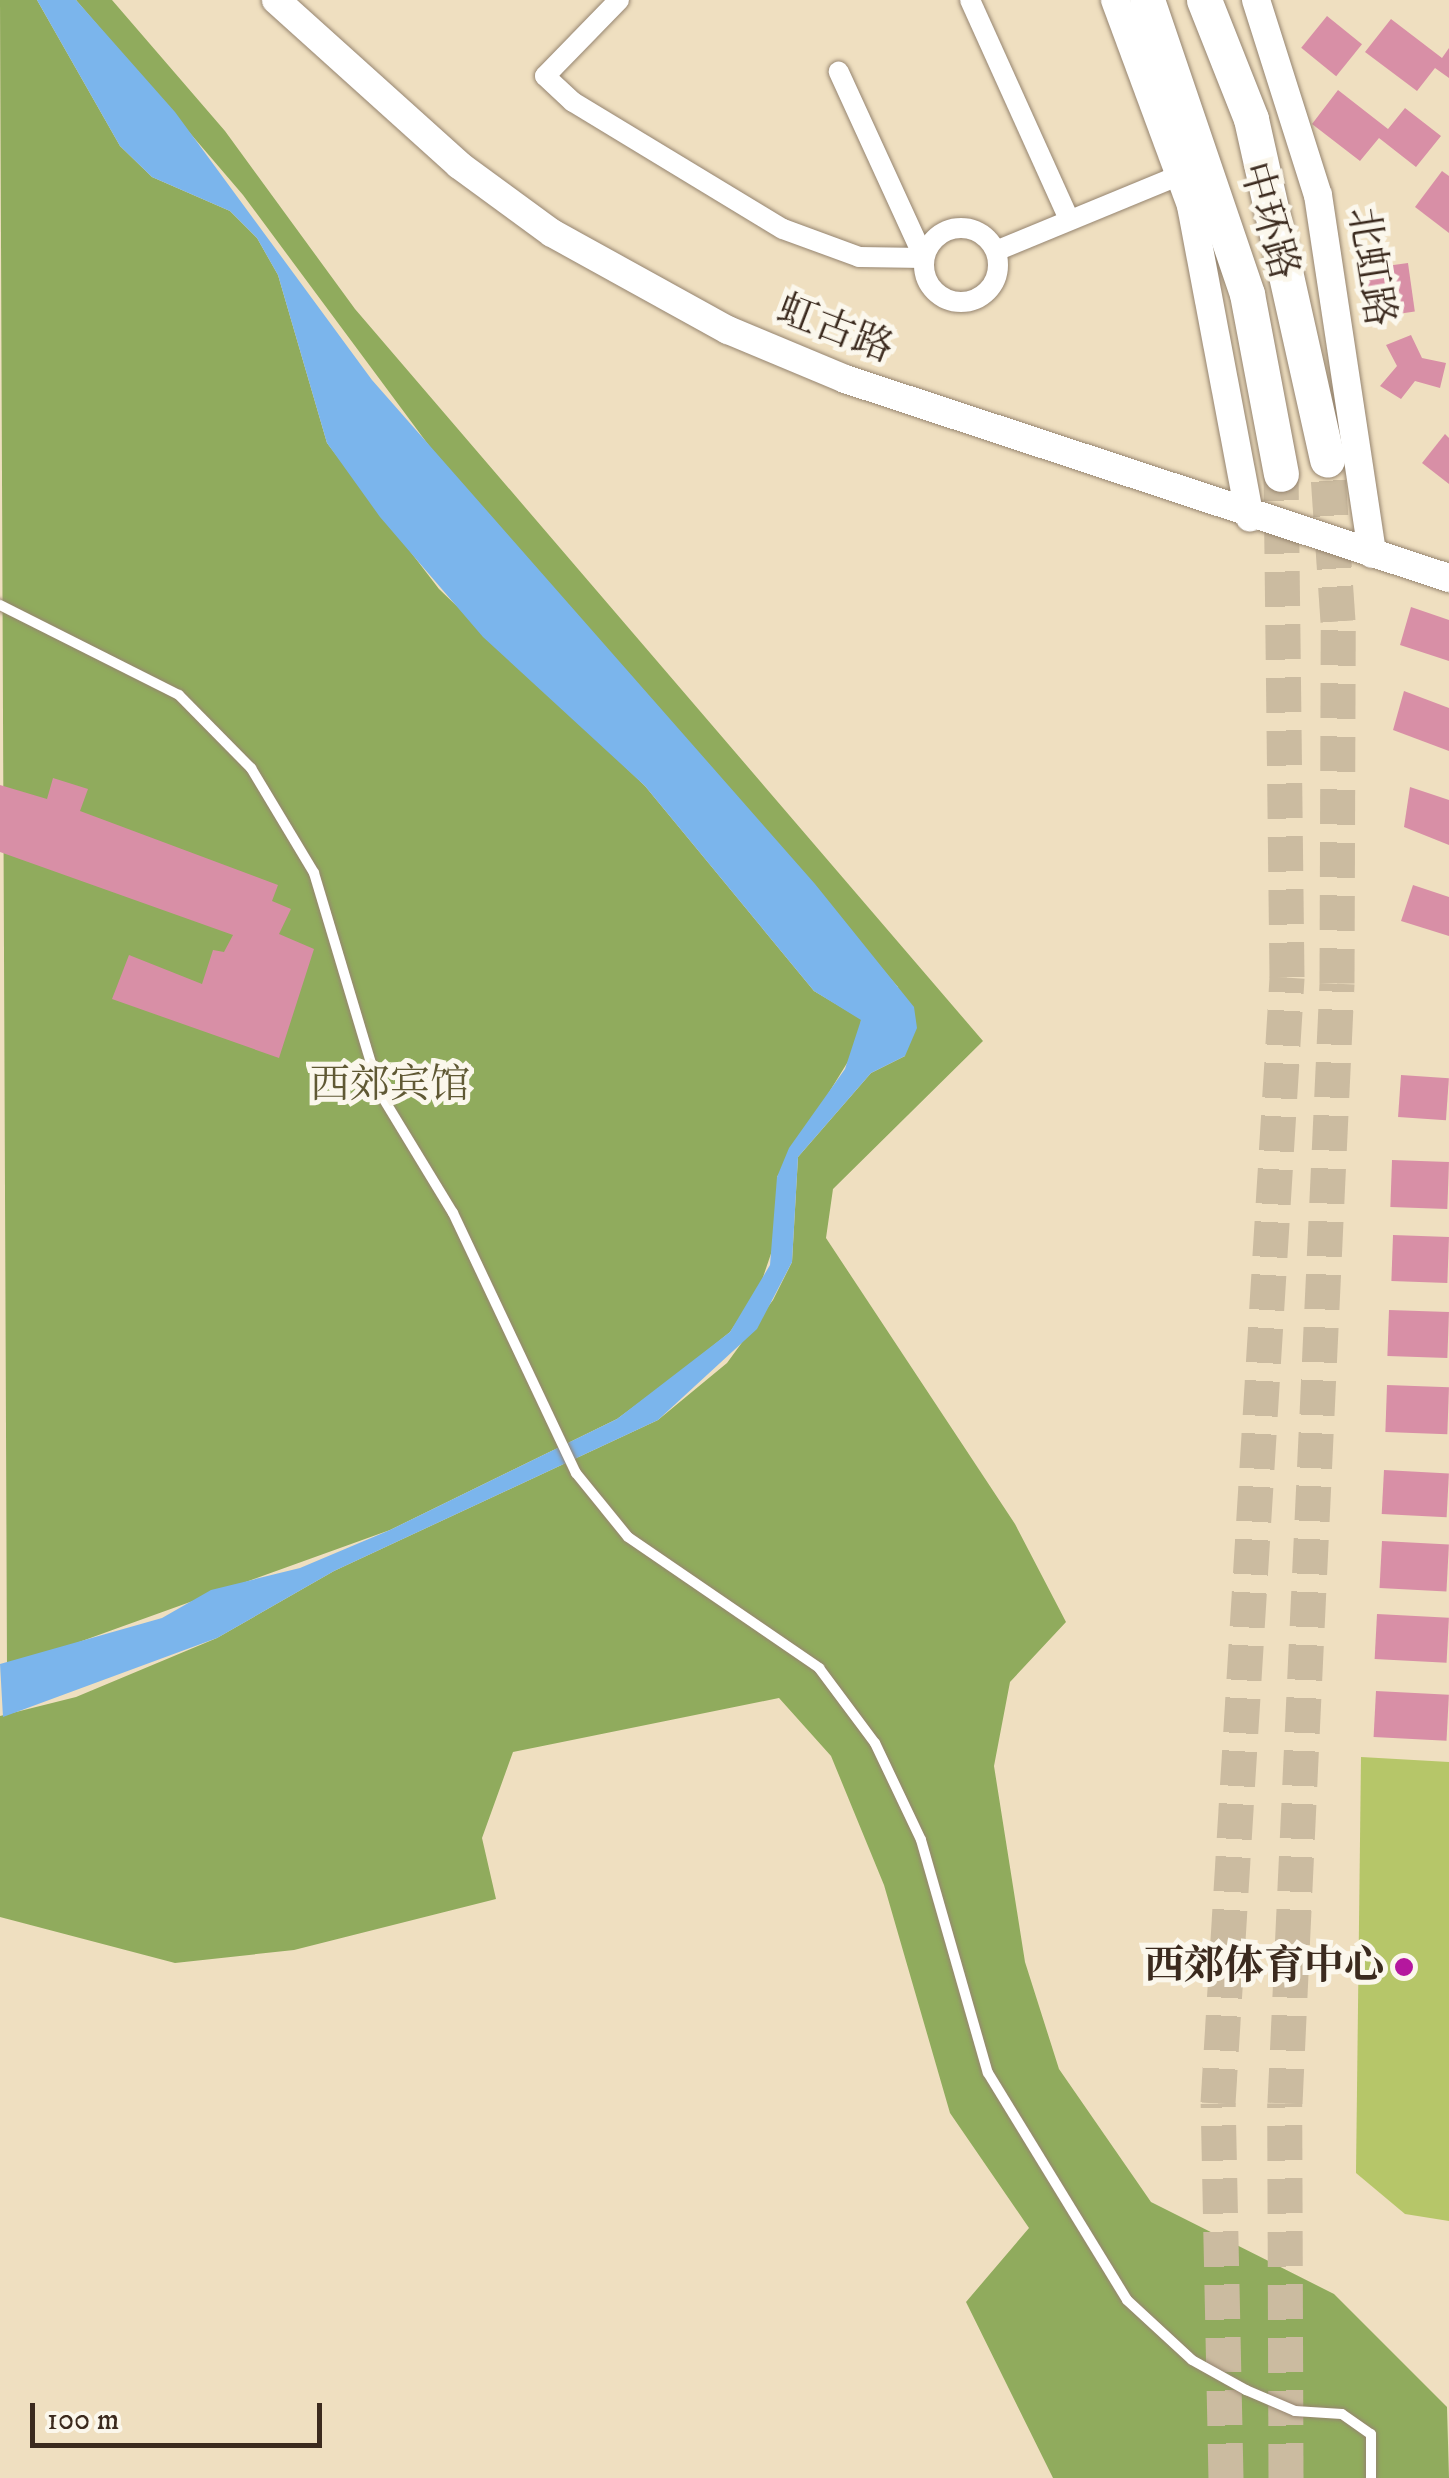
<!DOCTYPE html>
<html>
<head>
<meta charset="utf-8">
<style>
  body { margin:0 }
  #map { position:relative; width:1449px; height:2478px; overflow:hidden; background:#efdfc0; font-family:"IM FELL DW Pica","Noto Serif SC",serif }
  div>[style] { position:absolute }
  .green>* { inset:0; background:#b6c669 }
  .forest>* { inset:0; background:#90ab5d }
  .water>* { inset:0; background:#7bb5ec }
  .building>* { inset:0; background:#d88fa6; transform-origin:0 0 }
  .trunk-tunnel>* { height:35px; margin-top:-17.5px; transform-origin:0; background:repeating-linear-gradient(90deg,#cbbba0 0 35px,transparent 0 53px) }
  .roads { filter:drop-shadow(0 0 2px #95846f) drop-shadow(0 0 2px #95846f) }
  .service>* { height:10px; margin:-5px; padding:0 5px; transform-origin:5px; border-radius:5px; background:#fff }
  .minor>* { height:20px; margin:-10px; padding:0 10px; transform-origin:10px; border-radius:10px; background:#fff }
  .minor>.ring { margin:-10px; padding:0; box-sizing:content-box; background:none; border:20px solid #fff; border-radius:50% }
  .tertiary>* { height:28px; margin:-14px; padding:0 14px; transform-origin:14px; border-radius:14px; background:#fff }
  .trunk>* { height:35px; margin:-17.5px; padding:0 17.5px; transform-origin:17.5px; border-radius:17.5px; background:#fff }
  .dots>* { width:28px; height:28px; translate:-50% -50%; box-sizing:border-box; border:5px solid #fbf7ec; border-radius:50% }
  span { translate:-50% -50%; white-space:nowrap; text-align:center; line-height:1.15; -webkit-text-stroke:10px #fbf7ec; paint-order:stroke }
  .street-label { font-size:40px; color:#3b2a1e }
  .park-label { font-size:40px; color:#605934 }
  .poi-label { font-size:40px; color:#3b2a1e; font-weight:700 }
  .right { translate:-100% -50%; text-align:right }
  .scale { position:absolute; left:30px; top:2403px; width:292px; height:45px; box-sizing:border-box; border:5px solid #3b2a1e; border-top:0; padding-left:12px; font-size:30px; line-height:35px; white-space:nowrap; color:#3b2a1e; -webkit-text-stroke:8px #fbf7ec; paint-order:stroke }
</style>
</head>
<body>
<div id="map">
  <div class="green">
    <i style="clip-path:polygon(1361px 1757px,1449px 1762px,1449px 2221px,1405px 2214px,1356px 2173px)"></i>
  </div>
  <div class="forest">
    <i style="clip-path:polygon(0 0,37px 0,120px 146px,152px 177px,230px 211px,257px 238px,278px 275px,327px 443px,439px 589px,645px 786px,814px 991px,861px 1019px,860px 1042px,777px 1177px,777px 1236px,759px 1289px,730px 1332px,678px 1374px,617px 1419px,390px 1530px,7px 1668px)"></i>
    <i style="clip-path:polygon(76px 0,112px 0,225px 131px,355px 309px,983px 1041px,833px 1189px,826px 1238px,1015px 1524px,1066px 1622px,1010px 1682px,994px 1766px,1025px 1962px,1059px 2069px,1151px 2202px,1334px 2294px,1447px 2407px,1449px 2478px,1053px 2478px,966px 2302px,1029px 2228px,950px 2113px,884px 1885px,831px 1756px,779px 1698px,513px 1752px,482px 1838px,496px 1899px,294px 1950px,175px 1963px,0 1917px,0 1716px,76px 1697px,217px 1638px,334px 1571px,658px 1420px,727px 1363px,773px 1300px,792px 1262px,798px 1157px,871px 1073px,905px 1056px,898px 987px,453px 478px,243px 195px)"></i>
  </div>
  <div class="water">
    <i style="clip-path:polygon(37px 0,76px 0,175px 112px,372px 380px,815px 884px,914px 1007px,917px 1028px,905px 1056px,871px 1073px,798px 1157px,792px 1262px,757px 1329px,658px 1420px,334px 1571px,217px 1638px,3px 1717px,0 1664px,162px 1618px,211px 1590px,300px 1568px,390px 1530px,617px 1419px,730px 1332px,770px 1265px,777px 1177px,789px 1148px,845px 1069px,861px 1020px,814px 991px,645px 786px,483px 637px,380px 517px,327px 443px,278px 275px,257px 238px,230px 211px,152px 177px,120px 146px)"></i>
  </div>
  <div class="building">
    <i style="left:1327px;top:16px;width:45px;height:41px;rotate:39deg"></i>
    <i style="clip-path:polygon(1391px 19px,1442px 58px,1449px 48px,1449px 78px,1435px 68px,1417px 91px,1365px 52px)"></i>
    <i style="clip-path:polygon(1338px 90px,1388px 129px,1405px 108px,1441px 136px,1416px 167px,1379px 138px,1360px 161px,1312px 124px)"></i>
    <i style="clip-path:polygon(1442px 171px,1449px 176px,1449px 233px,1415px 207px)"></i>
    <i style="left:1408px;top:263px;width:49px;height:44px;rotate:82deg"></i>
    <i style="clip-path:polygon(1411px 335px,1422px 358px,1446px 363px,1440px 388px,1415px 381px,1401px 399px,1380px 386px,1397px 366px,1386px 345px)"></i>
    <i style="clip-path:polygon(1445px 434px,1449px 438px,1449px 484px,1422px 463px)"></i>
    <i style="clip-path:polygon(1411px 607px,1449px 620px,1449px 661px,1400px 645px)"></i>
    <i style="clip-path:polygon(1404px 691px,1449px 708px,1449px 751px,1393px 730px)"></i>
    <i style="clip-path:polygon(53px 778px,88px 789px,80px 811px,278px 885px,272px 901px,291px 909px,279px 934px,314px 949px,279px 1058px,112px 999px,129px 955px,202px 984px,213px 950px,224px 952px,233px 935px,0 852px,0 785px,47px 799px)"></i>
    <i style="clip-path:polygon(1410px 787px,1449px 800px,1449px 845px,1404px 827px)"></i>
    <i style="clip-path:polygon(1413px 885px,1449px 897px,1449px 936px,1401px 921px)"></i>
    <i style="left:1401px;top:1075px;width:48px;height:42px;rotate:4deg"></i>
    <i style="left:1392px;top:1160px;width:57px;height:47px;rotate:2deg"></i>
    <i style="left:1393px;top:1235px;width:56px;height:46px;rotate:2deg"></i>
    <i style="left:1389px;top:1310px;width:60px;height:46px;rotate:2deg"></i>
    <i style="left:1387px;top:1385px;width:62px;height:47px;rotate:2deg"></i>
    <i style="left:1384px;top:1470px;width:65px;height:44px;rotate:3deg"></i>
    <i style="left:1382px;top:1541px;width:67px;height:47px;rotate:3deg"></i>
    <i style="left:1377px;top:1614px;width:72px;height:45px;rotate:3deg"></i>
    <i style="left:1376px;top:1691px;width:73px;height:46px;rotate:3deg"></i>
  </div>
  <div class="trunk-tunnel">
    <i style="left:1226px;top:2478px;width:375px;rotate:-91.2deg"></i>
    <i style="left:1218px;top:2103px;width:1128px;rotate:-86.49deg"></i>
    <i style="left:1287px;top:977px;width:503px;rotate:-90.68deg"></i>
    <i style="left:1286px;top:2478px;width:375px;rotate:-90.2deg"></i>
    <i style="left:1285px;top:2103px;width:1121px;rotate:-87.34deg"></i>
    <i style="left:1337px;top:983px;width:362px;rotate:-89.8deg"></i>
    <i style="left:1338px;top:621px;width:161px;rotate:-93.9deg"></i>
  </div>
  <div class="roads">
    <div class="service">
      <i style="left:0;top:605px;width:200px;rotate:26.7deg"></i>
      <i style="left:179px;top:695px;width:103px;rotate:45.4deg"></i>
      <i style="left:251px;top:768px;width:122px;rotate:59deg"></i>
      <i style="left:314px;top:873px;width:230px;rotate:73.3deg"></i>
      <i style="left:380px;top:1093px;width:140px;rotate:58.7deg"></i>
      <i style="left:453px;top:1213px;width:288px;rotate:64.7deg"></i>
      <i style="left:576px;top:1473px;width:82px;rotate:50.9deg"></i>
      <i style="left:628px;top:1537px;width:232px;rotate:34.4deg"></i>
      <i style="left:819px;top:1668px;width:94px;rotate:53.3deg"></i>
      <i style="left:875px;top:1743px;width:107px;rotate:64.6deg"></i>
      <i style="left:921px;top:1840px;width:242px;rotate:74deg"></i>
      <i style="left:988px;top:2073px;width:266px;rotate:58.5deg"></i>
      <i style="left:1127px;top:2300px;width:88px;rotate:42.7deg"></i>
      <i style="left:1192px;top:2360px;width:62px;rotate:29.1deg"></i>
      <i style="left:1246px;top:2390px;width:53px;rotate:23.2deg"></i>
      <i style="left:1295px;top:2411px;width:47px;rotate:3.7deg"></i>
      <i style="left:1342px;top:2414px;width:35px;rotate:35deg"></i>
      <i style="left:1371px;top:2434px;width:44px;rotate:90deg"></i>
    </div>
    <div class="minor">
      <i style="left:619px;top:0;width:106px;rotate:134.2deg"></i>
      <i style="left:545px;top:76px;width:38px;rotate:43deg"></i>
      <i style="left:573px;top:102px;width:245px;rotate:31.2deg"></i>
      <i style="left:783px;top:229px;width:81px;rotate:20.2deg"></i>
      <i style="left:859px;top:257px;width:65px;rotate:0.9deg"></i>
      <i style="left:924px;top:258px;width:205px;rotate:-114.6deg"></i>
      <i style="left:970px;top:0;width:240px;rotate:65.7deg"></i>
      <i class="ring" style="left:924px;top:228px;width:54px;height:54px"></i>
      <i style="left:996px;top:251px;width:199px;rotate:-22.4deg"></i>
    </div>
    <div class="tertiary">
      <i style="left:276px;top:0;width:246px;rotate:42deg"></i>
      <i style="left:459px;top:165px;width:115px;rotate:36.2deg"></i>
      <i style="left:552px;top:233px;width:201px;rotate:28.9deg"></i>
      <i style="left:728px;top:330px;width:127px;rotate:22.7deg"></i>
      <i style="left:845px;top:379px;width:636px;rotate:18.24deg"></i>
      <i style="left:1115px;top:0;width:220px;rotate:69.7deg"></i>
      <i style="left:1191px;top:206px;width:317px;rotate:79.3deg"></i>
      <i style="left:1256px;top:0;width:205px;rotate:72.4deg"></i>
      <i style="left:1318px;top:195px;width:363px;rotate:81.4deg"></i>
    </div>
    <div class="trunk">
      <i style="left:1147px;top:0;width:311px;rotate:71.2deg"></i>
      <i style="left:1247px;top:294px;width:183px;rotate:79.3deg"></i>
      <i style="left:1204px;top:0;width:128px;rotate:68.4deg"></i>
      <i style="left:1251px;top:119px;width:349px;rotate:77.4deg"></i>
    </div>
  </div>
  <div class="dots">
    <i style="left:1404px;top:1967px;background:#b5179e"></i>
  </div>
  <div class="street-label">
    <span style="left:1268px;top:221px;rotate:74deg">中环路</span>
    <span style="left:1370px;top:267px;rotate:81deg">北虹路</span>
    <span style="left:835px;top:330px;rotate:21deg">虹古路</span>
  </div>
  <div class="park-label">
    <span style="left:390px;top:1086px">西郊宾馆</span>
  </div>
  <div class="poi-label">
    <span class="right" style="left:1384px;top:1967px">西郊体育中心</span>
  </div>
  <div class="scale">100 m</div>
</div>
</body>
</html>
